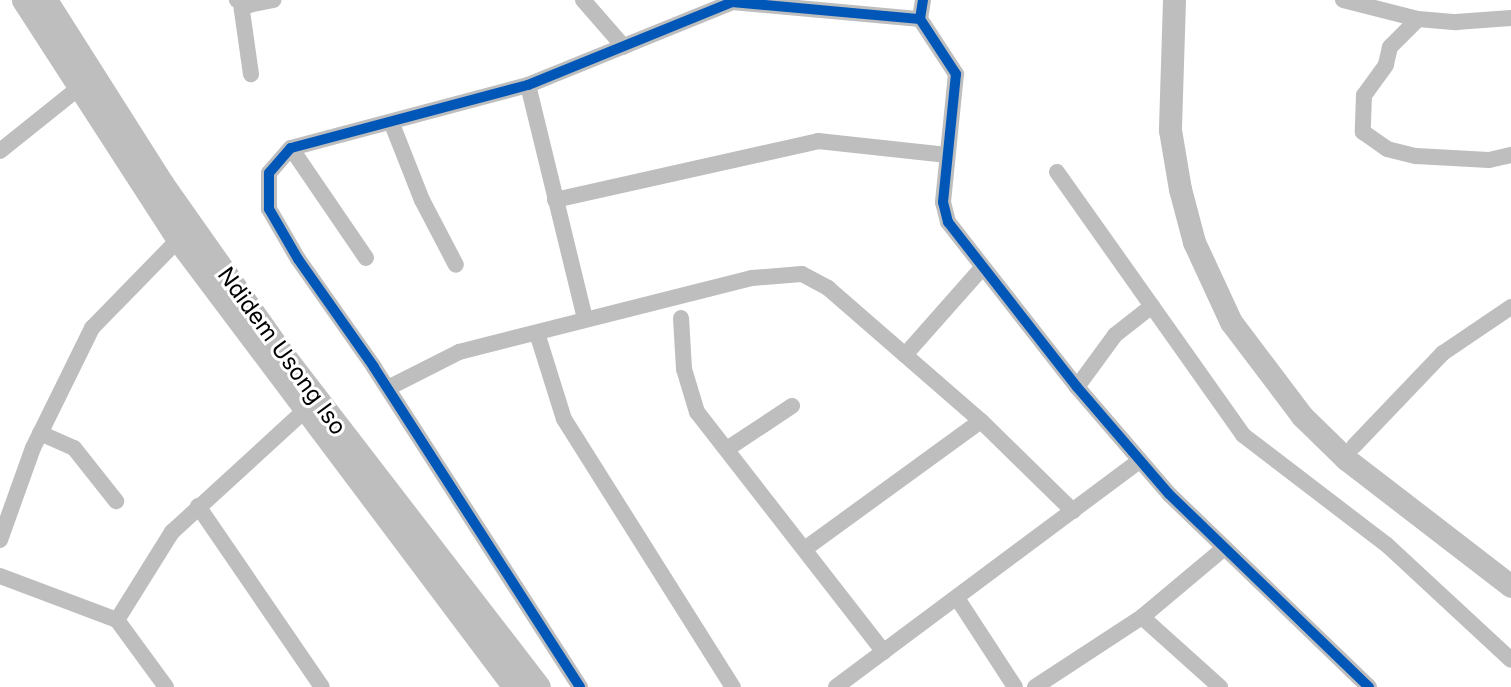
<!DOCTYPE html>
<html>
<head>
<meta charset="utf-8">
<style>
  body { margin:0 }
  #map { position:relative; width:1511px; height:687px; overflow:hidden; background:#fff; font-family:Inter,sans-serif }
  div>[style] { position:absolute }
  .minor>* { height:16px; margin:-8px; padding:0 8px; transform-origin:8px; border-radius:8px; background:#bebebe }
  .highway>* { height:23px; margin:-11.5px; padding:0 11.5px; transform-origin:11.5px; border-radius:11.5px; background:#bebebe }
  .cycleway>* { height:10px; margin:-5px; padding:0 5px; transform-origin:5px; border-radius:5px; background:#0057b8 }
  span { translate:-50% -50%; white-space:nowrap; text-align:center; line-height:1.15; -webkit-text-stroke:6px #fff; paint-order:stroke }
  .street-label { font-size:23px; color:#000 }
</style>
</head>
<body>
<div id="map">
  <div class="minor">
    <i style="left:237px;top:0;width:13px;rotate:23deg"></i>
    <i style="left:249px;top:5px;width:25px;rotate:-12deg"></i>
    <i style="left:583px;top:0;width:62px;rotate:48.9deg"></i>
    <i style="left:923px;top:0;width:19px;rotate:99deg"></i>
    <i style="left:920px;top:19px;width:66px;rotate:56.8deg"></i>
    <i style="left:956px;top:74px;width:129px;rotate:95.8deg"></i>
    <i style="left:943px;top:202px;width:21px;rotate:76deg"></i>
    <i style="left:948px;top:222px;width:209px;rotate:52deg"></i>
    <i style="left:1077px;top:387px;width:141px;rotate:49.3deg"></i>
    <i style="left:1169px;top:494px;width:278px;rotate:44deg"></i>
    <i style="left:1343px;top:0;width:77px;rotate:14.2deg"></i>
    <i style="left:1418px;top:19px;width:38px;rotate:5deg"></i>
    <i style="left:1456px;top:22px;width:55px;rotate:-4.2deg"></i>
    <i style="left:241px;top:4px;width:71px;rotate:81.9deg"></i>
    <i style="left:1418px;top:19px;width:40px;rotate:135deg"></i>
    <i style="left:1390px;top:47px;width:18px;rotate:103deg"></i>
    <i style="left:1386px;top:65px;width:37px;rotate:126deg"></i>
    <i style="left:1364px;top:95px;width:37px;rotate:92deg"></i>
    <i style="left:1363px;top:132px;width:29px;rotate:35deg"></i>
    <i style="left:1387px;top:149px;width:30px;rotate:14deg"></i>
    <i style="left:1416px;top:156px;width:73px;rotate:3.1deg"></i>
    <i style="left:1489px;top:160px;width:23px;rotate:-13deg"></i>
    <i style="left:528px;top:85px;width:241px;rotate:76.3deg"></i>
    <i style="left:392px;top:124px;width:82px;rotate:68.5deg"></i>
    <i style="left:422px;top:200px;width:73px;rotate:62.4deg"></i>
    <i style="left:291px;top:148px;width:133px;rotate:55.7deg"></i>
    <i style="left:0;top:151px;width:102px;rotate:-38.7deg"></i>
    <i style="left:1057px;top:172px;width:322px;rotate:54.7deg"></i>
    <i style="left:1243px;top:435px;width:181px;rotate:37.4deg"></i>
    <i style="left:1387px;top:545px;width:169px;rotate:42.8deg"></i>
    <i style="left:555px;top:200px;width:270px;rotate:-12.6deg"></i>
    <i style="left:818px;top:141px;width:130px;rotate:6.2deg"></i>
    <i style="left:681px;top:318px;width:51px;rotate:86.6deg"></i>
    <i style="left:684px;top:369px;width:45px;rotate:73.2deg"></i>
    <i style="left:697px;top:412px;width:304px;rotate:52.1deg"></i>
    <i style="left:537px;top:333px;width:90px;rotate:72.6deg"></i>
    <i style="left:564px;top:419px;width:317px;rotate:57.8deg"></i>
    <i style="left:905px;top:355px;width:116px;rotate:-48.5deg"></i>
    <i style="left:1077px;top:387px;width:64px;rotate:-53.8deg"></i>
    <i style="left:1115px;top:335px;width:47px;rotate:-38.1deg"></i>
    <i style="left:388px;top:388px;width:80px;rotate:-26.9deg"></i>
    <i style="left:459px;top:352px;width:302px;rotate:-14.2deg"></i>
    <i style="left:752px;top:278px;width:50px;rotate:-4.6deg"></i>
    <i style="left:802px;top:274px;width:30px;rotate:28deg"></i>
    <i style="left:828px;top:288px;width:203px;rotate:41deg"></i>
    <i style="left:981px;top:421px;width:129px;rotate:44.4deg"></i>
    <i style="left:40px;top:433px;width:37px;rotate:24deg"></i>
    <i style="left:74px;top:448px;width:68px;rotate:51.6deg"></i>
    <i style="left:1354px;top:446px;width:129px;rotate:-46.3deg"></i>
    <i style="left:1443px;top:353px;width:82px;rotate:-34.1deg"></i>
    <i style="left:727px;top:449px;width:78px;rotate:-33.5deg"></i>
    <i style="left:198px;top:506px;width:219px;rotate:55.6deg"></i>
    <i style="left:0;top:540px;width:98px;rotate:-70.3deg"></i>
    <i style="left:33px;top:448px;width:134px;rotate:-63.8deg"></i>
    <i style="left:92px;top:328px;width:123px;rotate:-45.7deg"></i>
    <i style="left:806px;top:548px;width:216px;rotate:-36deg"></i>
    <i style="left:0;top:576px;width:125px;rotate:20.6deg"></i>
    <i style="left:117px;top:620px;width:83px;rotate:53.8deg"></i>
    <i style="left:957px;top:598px;width:106px;rotate:56.9deg"></i>
    <i style="left:1142px;top:617px;width:105px;rotate:41.9deg"></i>
    <i style="left:117px;top:620px;width:104px;rotate:-58deg"></i>
    <i style="left:172px;top:532px;width:178px;rotate:-42.5deg"></i>
    <i style="left:580px;top:687px;width:381px;rotate:-122.8deg"></i>
    <i style="left:374px;top:367px;width:132px;rotate:-125.1deg"></i>
    <i style="left:298px;top:259px;width:58px;rotate:-120.1deg"></i>
    <i style="left:269px;top:209px;width:36px;rotate:-90deg"></i>
    <i style="left:269px;top:173px;width:33px;rotate:-49deg"></i>
    <i style="left:291px;top:148px;width:245px;rotate:-14.9deg"></i>
    <i style="left:528px;top:85px;width:220px;rotate:-22.1deg"></i>
    <i style="left:732px;top:2px;width:189px;rotate:5.2deg"></i>
    <i style="left:836px;top:687px;width:379px;rotate:-36.7deg"></i>
    <i style="left:1035px;top:687px;width:128px;rotate:-33.2deg"></i>
    <i style="left:1142px;top:617px;width:106px;rotate:-40deg"></i>
  </div>
  <div class="highway">
    <i style="left:23px;top:0;width:286px;rotate:57.1deg"></i>
    <i style="left:178px;top:240px;width:559px;rotate:53.07deg"></i>
    <i style="left:46px;top:0;width:217px;rotate:57.6deg"></i>
    <i style="left:162px;top:183px;width:203px;rotate:54.8deg"></i>
    <i style="left:279px;top:349px;width:426px;rotate:52.4deg"></i>
    <i style="left:1174px;top:0;width:130px;rotate:91.8deg"></i>
    <i style="left:1170px;top:130px;width:60px;rotate:80.4deg"></i>
    <i style="left:1180px;top:189px;width:55px;rotate:75.2deg"></i>
    <i style="left:1194px;top:242px;width:88px;rotate:65.2deg"></i>
    <i style="left:1231px;top:322px;width:118px;rotate:52.9deg"></i>
    <i style="left:1302px;top:416px;width:62px;rotate:44.3deg"></i>
    <i style="left:1346px;top:459px;width:208px;rotate:37.6deg"></i>
  </div>
  <div class="cycleway">
    <i style="left:923px;top:0;width:19px;rotate:99deg"></i>
    <i style="left:920px;top:19px;width:66px;rotate:56.8deg"></i>
    <i style="left:956px;top:74px;width:129px;rotate:95.8deg"></i>
    <i style="left:943px;top:202px;width:21px;rotate:76deg"></i>
    <i style="left:948px;top:222px;width:209px;rotate:52deg"></i>
    <i style="left:1077px;top:387px;width:141px;rotate:49.3deg"></i>
    <i style="left:1169px;top:494px;width:278px;rotate:44deg"></i>
    <i style="left:580px;top:687px;width:381px;rotate:-122.8deg"></i>
    <i style="left:374px;top:367px;width:132px;rotate:-125.1deg"></i>
    <i style="left:298px;top:259px;width:58px;rotate:-120.1deg"></i>
    <i style="left:269px;top:209px;width:36px;rotate:-90deg"></i>
    <i style="left:269px;top:173px;width:33px;rotate:-49deg"></i>
    <i style="left:291px;top:148px;width:245px;rotate:-14.9deg"></i>
    <i style="left:528px;top:85px;width:220px;rotate:-22.1deg"></i>
    <i style="left:732px;top:2px;width:189px;rotate:5.2deg"></i>
  </div>
  <div class="street-label">
    <span style="left:282px;top:351px;rotate:54deg">Ndidem Usong Iso</span>
  </div>
</div>
</body>
</html>
